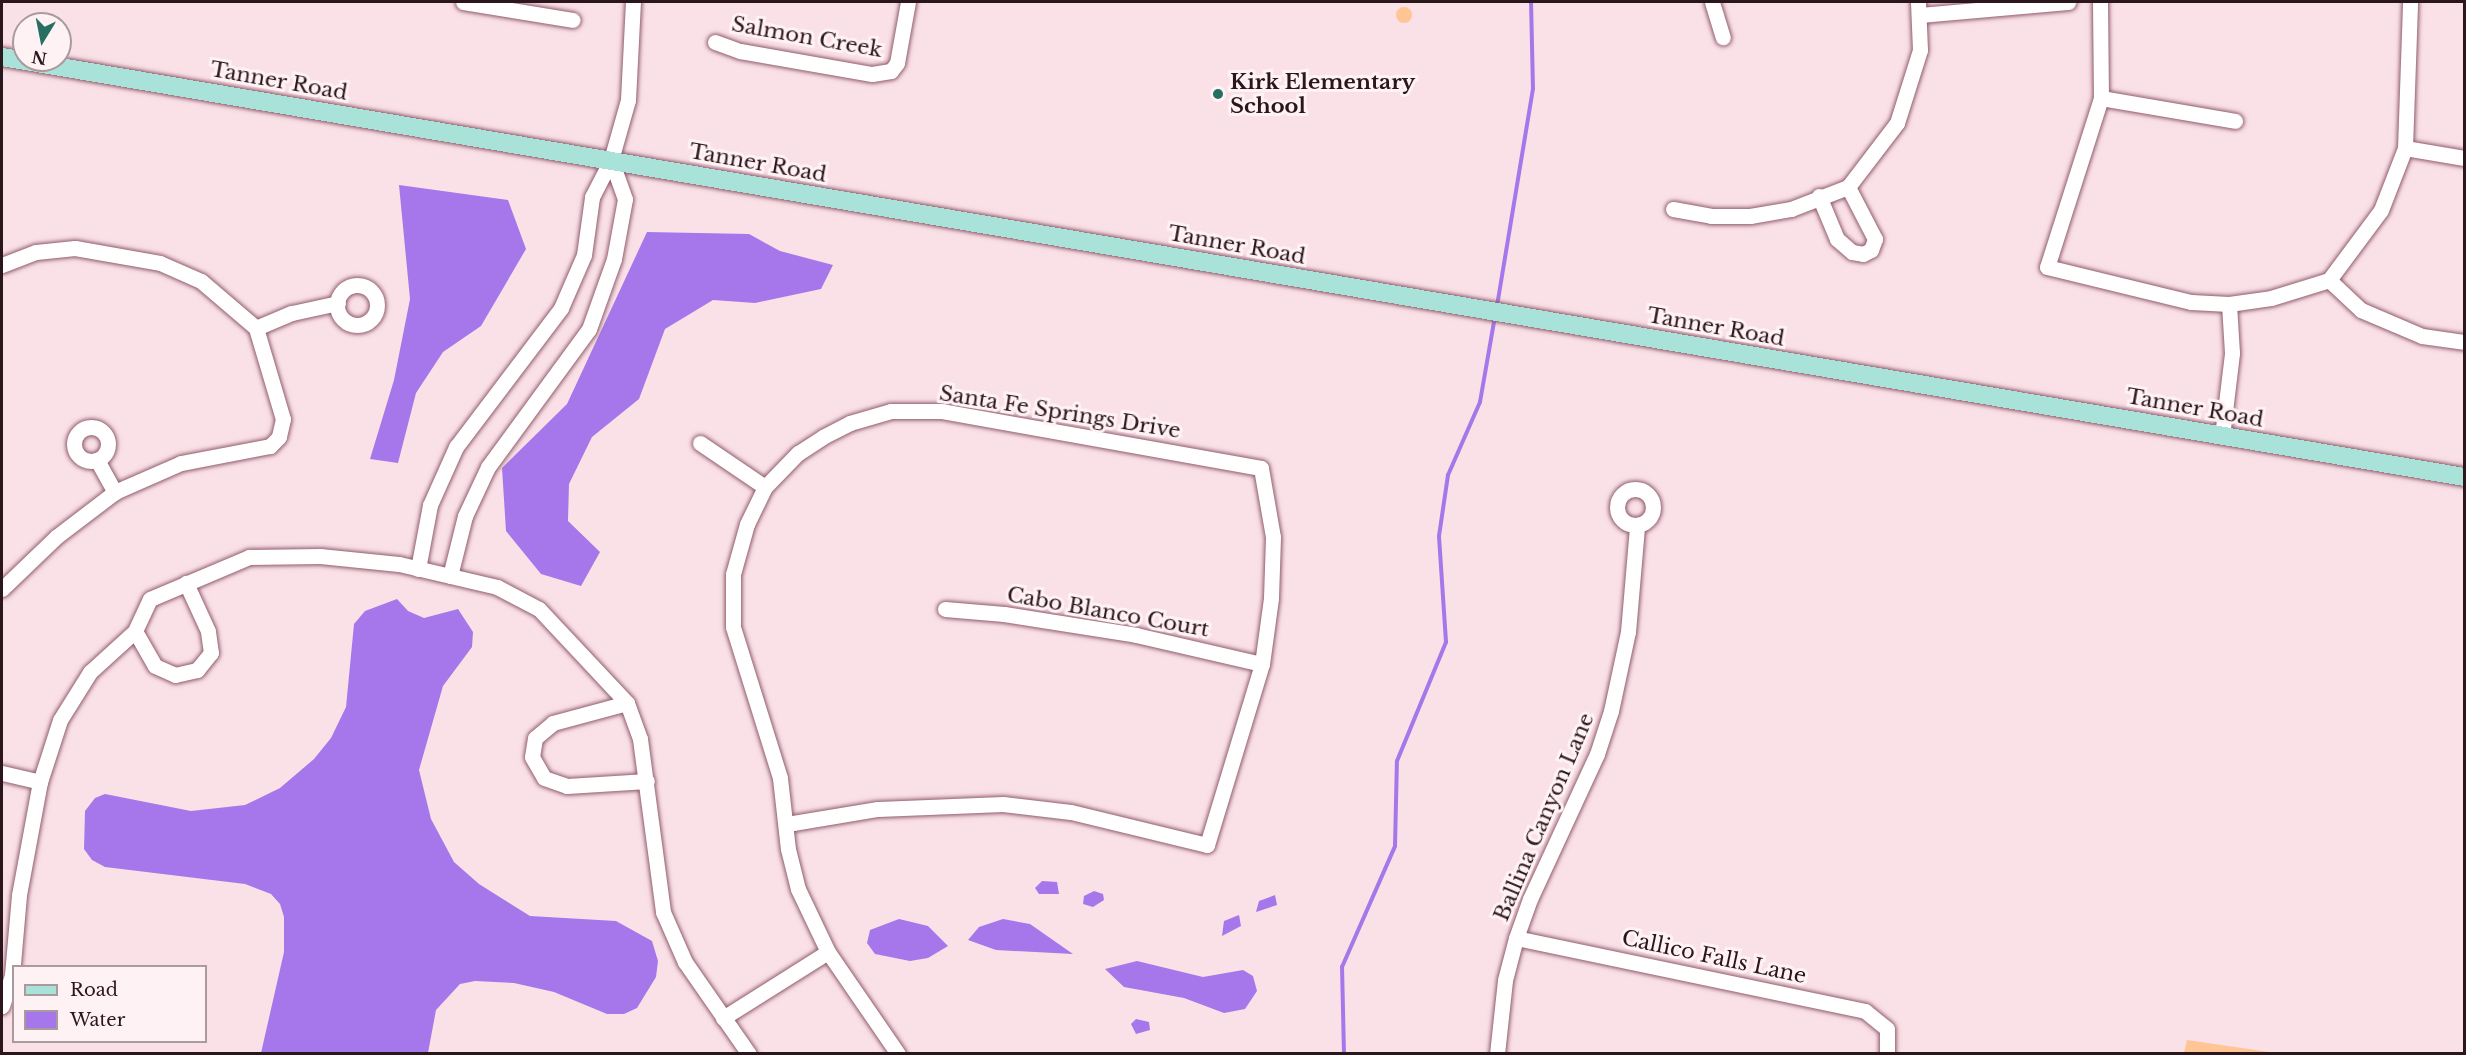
<!DOCTYPE html>
<html>
<head>
<meta charset="utf-8">
<style>
  body { margin:0 }
  #map { position:relative; width:2466px; height:1055px; overflow:hidden; background:#fae1e7; font-family:"Libre Baskerville",serif }
  div>[style] { position:absolute }
  .green>* { inset:0; background:#ffc595 }
  .round { border-radius:50% }
  .water>* { inset:0; background:#a677ea }
  .stream>* { height:4px; margin:-2px; padding:0 2px; transform-origin:2px; border-radius:2px; background:#a677ea }
  .roads { filter:drop-shadow(0 0 2px #915c6c) drop-shadow(0 0 2px #915c6c) }
  .minor>* { height:15px; margin:-7.5px; padding:0 7.5px; transform-origin:7.5px; border-radius:7.5px; background:#fff }
  .minor>.ring { margin:-7.5px; padding:0; box-sizing:content-box; background:none; border:15px solid #fff; border-radius:50% }
  .major>* { height:18px; margin:-9px; padding:0 9px; transform-origin:9px; border-radius:9px; background:#a9e2d8 }
  .dots>* { width:16px; height:16px; translate:-50% -50%; box-sizing:border-box; border:3px solid #fff2f5; border-radius:50% }
  span { translate:-50% -50%; white-space:nowrap; text-align:center; line-height:1.15; -webkit-text-stroke:6px #fff2f5; paint-order:stroke }
  .street-label { font-size:21px; color:#2b161c }
  .poi-label { font-size:21px; color:#2b161c; font-weight:700 }
  .left { translate:0 -50%; text-align:left }
  .frame { position:absolute; inset:0; border:3px solid #2b161c; pointer-events:none }
  .legend { position:absolute; left:12px; top:965px; width:195px; height:78px; box-sizing:border-box; background:#fff2f5; border:2px solid #aa9a9e; margin:0; padding:8px 10px; list-style:none; font-size:18px; color:#2b161c }
  .legend li { display:flex; align-items:center; gap:12px; height:30px }
  .legend b { width:30px; border:2px solid #aa9a9e }
  .north { position:absolute; left:12px; top:12px; width:60px; height:60px; box-sizing:border-box; background:#fff2f5; border:2px solid #aa9a9e; border-radius:50%; rotate:190deg; font-size:16px; font-weight:700; line-height:24px; text-align:center; color:#2b161c }
  .north::after { content:''; display:block; margin:auto; width:21px; height:27px; background:#276e63; clip-path:polygon(50% 0,100% 100%,50% 72%,0 100%) }
</style>
</head>
<body>
<div id="map">
  <div class="green">
    <i class="round" style="left:1396px;top:7px;width:16px;height:16px"></i>
    <i style="clip-path:polygon(2187px 1040px,2276px 1053px,2184px 1053px)"></i>
  </div>
  <div class="water">
    <i style="clip-path:polygon(399px 185px,508px 200px,526px 249px,481px 326px,443px 352px,416px 393px,398px 463px,370px 459px,394px 380px,410px 299px)"></i>
    <i style="clip-path:polygon(647px 232px,749px 234px,780px 251px,833px 265px,821px 289px,755px 303px,713px 300px,665px 329px,639px 399px,592px 437px,569px 484px,568px 521px,600px 552px,581px 586px,541px 574px,506px 531px,502px 468px,567px 404px)"></i>
    <i style="clip-path:polygon(397px 599px,408px 611px,424px 618px,458px 609px,473px 632px,472px 647px,443px 686px,419px 770px,431px 819px,454px 862px,479px 884px,530px 916px,616px 921px,652px 941px,658px 961px,656px 977px,637px 1008px,624px 1014px,607px 1014px,554px 992px,514px 983px,475px 981px,460px 984px,436px 1010px,428px 1053px,261px 1053px,284px 952px,284px 917px,280px 904px,271px 894px,245px 884px,105px 867px,92px 860px,84px 849px,85px 811px,95px 798px,105px 794px,191px 811px,245px 805px,280px 788px,314px 759px,331px 738px,346px 707px,354px 624px,365px 611px)"></i>
    <i style="clip-path:polygon(1042px 881px,1057px 882px,1059px 894px,1039px 894px,1035px 888px)"></i>
    <i style="clip-path:polygon(1094px 891px,1103px 894px,1104px 900px,1093px 907px,1083px 904px,1084px 896px)"></i>
    <i style="clip-path:polygon(1275px 895px,1277px 905px,1256px 912px,1259px 901px)"></i>
    <i style="clip-path:polygon(1239px 915px,1241px 926px,1222px 936px,1224px 921px)"></i>
    <i style="clip-path:polygon(899px 919px,928px 926px,948px 946px,928px 958px,910px 961px,875px 954px,867px 943px,870px 930px)"></i>
    <i style="clip-path:polygon(1003px 919px,1030px 924px,1073px 954px,996px 950px,968px 940px,979px 927px)"></i>
    <i style="clip-path:polygon(1137px 961px,1203px 977px,1243px 970px,1253px 976px,1257px 991px,1245px 1009px,1224px 1013px,1184px 998px,1124px 987px,1105px 969px)"></i>
    <i style="clip-path:polygon(1136px 1019px,1149px 1022px,1150px 1030px,1136px 1034px,1131px 1024px)"></i>
  </div>
  <div class="stream">
    <i style="left:1497px;top:306px;width:220px;rotate:-80.6deg"></i>
    <i style="left:1533px;top:89px;width:87px;rotate:-91.3deg"></i>
    <i style="left:1344px;top:1054px;width:87px;rotate:-91.3deg"></i>
    <i style="left:1342px;top:967px;width:132px;rotate:-66.3deg"></i>
    <i style="left:1395px;top:846px;width:85px;rotate:-88.7deg"></i>
    <i style="left:1397px;top:761px;width:129px;rotate:-67.6deg"></i>
    <i style="left:1446px;top:642px;width:106px;rotate:-93.8deg"></i>
    <i style="left:1439px;top:536px;width:62px;rotate:-81.6deg"></i>
    <i style="left:1448px;top:475px;width:80px;rotate:-66.3deg"></i>
    <i style="left:1480px;top:402px;width:87px;rotate:-80.1deg"></i>
  </div>
  <div class="roads">
    <div class="minor">
      <i style="left:463px;top:2px;width:111px;rotate:9.3deg"></i>
      <i style="left:1712px;top:2px;width:37px;rotate:73deg"></i>
      <i style="left:2100px;top:2px;width:96px;rotate:89.4deg"></i>
      <i style="left:2101px;top:98px;width:177px;rotate:107.7deg"></i>
      <i style="left:2047px;top:267px;width:148px;rotate:13.7deg"></i>
      <i style="left:2191px;top:302px;width:38px;rotate:3deg"></i>
      <i style="left:2229px;top:304px;width:42px;rotate:-8.1deg"></i>
      <i style="left:2271px;top:298px;width:61px;rotate:-17.2deg"></i>
      <i style="left:2329px;top:280px;width:87px;rotate:-53.4deg"></i>
      <i style="left:2381px;top:210px;width:66px;rotate:-68.8deg"></i>
      <i style="left:2405px;top:148px;width:146px;rotate:-88deg"></i>
      <i style="left:1919px;top:15px;width:150px;rotate:-5deg"></i>
      <i style="left:715px;top:42px;width:27px;rotate:20deg"></i>
      <i style="left:740px;top:51px;width:134px;rotate:9.9deg"></i>
      <i style="left:872px;top:74px;width:19px;rotate:-9deg"></i>
      <i style="left:891px;top:71px;width:10px;rotate:-53deg"></i>
      <i style="left:897px;top:63px;width:62px;rotate:-79.8deg"></i>
      <i style="left:2101px;top:98px;width:136px;rotate:9.7deg"></i>
      <i style="left:2405px;top:148px;width:60px;rotate:9.6deg"></i>
      <i style="left:1819px;top:196px;width:47px;rotate:67.3deg"></i>
      <i style="left:1837px;top:239px;width:20px;rotate:41deg"></i>
      <i style="left:1852px;top:252px;width:11px;rotate:10deg"></i>
      <i style="left:1863px;top:254px;width:9px;rotate:-27deg"></i>
      <i style="left:1871px;top:250px;width:12px;rotate:-70deg"></i>
      <i style="left:1875px;top:239px;width:59px;rotate:-117.4deg"></i>
      <i style="left:1673px;top:209px;width:39px;rotate:10deg"></i>
      <i style="left:1711px;top:216px;width:39px"></i>
      <i style="left:1750px;top:216px;width:42px;rotate:-9.7deg"></i>
      <i style="left:1791px;top:209px;width:61px;rotate:-21.1deg"></i>
      <i style="left:1848px;top:187px;width:81px;rotate:-52.6deg"></i>
      <i style="left:1897px;top:123px;width:77px;rotate:-72.5deg"></i>
      <i style="left:1920px;top:50px;width:48px;rotate:-92.4deg"></i>
      <i style="left:2px;top:265px;width:36px;rotate:-21deg"></i>
      <i style="left:36px;top:252px;width:39px;rotate:-6deg"></i>
      <i style="left:75px;top:248px;width:86px;rotate:10deg"></i>
      <i style="left:160px;top:263px;width:45px;rotate:23.7deg"></i>
      <i style="left:201px;top:281px;width:72px;rotate:40.5deg"></i>
      <i style="left:256px;top:328px;width:95px;rotate:73.5deg"></i>
      <i style="left:283px;top:419px;width:18px;rotate:103deg"></i>
      <i style="left:279px;top:437px;width:13px;rotate:135deg"></i>
      <i style="left:270px;top:446px;width:91px;rotate:169.2deg"></i>
      <i style="left:181px;top:463px;width:72px;rotate:156.3deg"></i>
      <i style="left:115px;top:492px;width:74px;rotate:142.7deg"></i>
      <i style="left:56px;top:537px;width:75px;rotate:136.1deg"></i>
      <i style="left:2329px;top:280px;width:44px;rotate:43.2deg"></i>
      <i style="left:2361px;top:310px;width:66px;rotate:23.1deg"></i>
      <i style="left:2422px;top:336px;width:42px;rotate:8.1deg"></i>
      <i class="ring" style="left:337px;top:285px;width:25px;height:25px"></i>
      <i style="left:256px;top:328px;width:39px;rotate:-23deg"></i>
      <i style="left:292px;top:313px;width:47px;rotate:-12.3deg"></i>
      <i class="ring" style="left:74px;top:427px;width:19px;height:19px"></i>
      <i style="left:2222px;top:436px;width:84px;rotate:-83.1deg"></i>
      <i style="left:2232px;top:353px;width:49px;rotate:-93.5deg"></i>
      <i style="left:700px;top:443px;width:78px;rotate:34.1deg"></i>
      <i style="left:97px;top:460px;width:37px;rotate:61deg"></i>
      <i class="ring" style="left:1617px;top:489px;width:21px;height:21px"></i>
      <i style="left:418px;top:569px;width:65px;rotate:-79.4deg"></i>
      <i style="left:430px;top:505px;width:64px;rotate:-65.9deg"></i>
      <i style="left:456px;top:447px;width:174px;rotate:-52.9deg"></i>
      <i style="left:561px;top:308px;width:58px;rotate:-66.5deg"></i>
      <i style="left:584px;top:255px;width:59px;rotate:-82.1deg"></i>
      <i style="left:592px;top:197px;width:42px;rotate:-62.8deg"></i>
      <i style="left:611px;top:160px;width:62px;rotate:-74.2deg"></i>
      <i style="left:628px;top:100px;width:98px;rotate:-87.1deg"></i>
      <i style="left:450px;top:576px;width:62px;rotate:-76deg"></i>
      <i style="left:465px;top:516px;width:54px;rotate:-64.9deg"></i>
      <i style="left:488px;top:467px;width:171px;rotate:-53.8deg"></i>
      <i style="left:589px;top:329px;width:74px;rotate:-70.3deg"></i>
      <i style="left:614px;top:259px;width:61px;rotate:-79.6deg"></i>
      <i style="left:625px;top:199px;width:41px;rotate:-109.7deg"></i>
      <i style="left:945px;top:609px;width:59px;rotate:4.8deg"></i>
      <i style="left:1004px;top:614px;width:134px;rotate:9deg"></i>
      <i style="left:1136px;top:635px;width:129px;rotate:13deg"></i>
      <i style="left:135px;top:631px;width:40px;rotate:60.3deg"></i>
      <i style="left:155px;top:666px;width:22px;rotate:24deg"></i>
      <i style="left:175px;top:675px;width:23px;rotate:-13deg"></i>
      <i style="left:197px;top:670px;width:22px;rotate:-51deg"></i>
      <i style="left:211px;top:653px;width:22px;rotate:-98deg"></i>
      <i style="left:208px;top:631px;width:53px;rotate:-114.6deg"></i>
      <i style="left:627px;top:703px;width:77px;rotate:164.9deg"></i>
      <i style="left:553px;top:723px;width:23px;rotate:140deg"></i>
      <i style="left:535px;top:738px;width:19px;rotate:99deg"></i>
      <i style="left:532px;top:757px;width:24px;rotate:60deg"></i>
      <i style="left:544px;top:778px;width:24px;rotate:19deg"></i>
      <i style="left:567px;top:786px;width:80px;rotate:-3.6deg"></i>
      <i style="left:2px;top:773px;width:39px;rotate:13deg"></i>
      <i style="left:787px;top:824px;width:92px;rotate:-9.4deg"></i>
      <i style="left:878px;top:809px;width:125px;rotate:-2.3deg"></i>
      <i style="left:1003px;top:804px;width:68px;rotate:6.7deg"></i>
      <i style="left:1071px;top:812px;width:140px;rotate:13.6deg"></i>
      <i style="left:1207px;top:845px;width:189px;rotate:-73.1deg"></i>
      <i style="left:1262px;top:664px;width:67px;rotate:-82.2deg"></i>
      <i style="left:1271px;top:598px;width:61px;rotate:-88.1deg"></i>
      <i style="left:1273px;top:537px;width:70px;rotate:-99.9deg"></i>
      <i style="left:1261px;top:468px;width:324px;rotate:-169.9deg"></i>
      <i style="left:942px;top:411px;width:51px;rotate:180deg"></i>
      <i style="left:891px;top:411px;width:43px;rotate:163.7deg"></i>
      <i style="left:850px;top:423px;width:30px;rotate:153deg"></i>
      <i style="left:823px;top:437px;width:30px;rotate:147deg"></i>
      <i style="left:798px;top:453px;width:47px;rotate:134.1deg"></i>
      <i style="left:765px;top:487px;width:41px;rotate:115.9deg"></i>
      <i style="left:747px;top:524px;width:52px;rotate:105.6deg"></i>
      <i style="left:733px;top:574px;width:53px;rotate:90deg"></i>
      <i style="left:733px;top:627px;width:158px;rotate:72.7deg"></i>
      <i style="left:780px;top:778px;width:71px;rotate:83.6deg"></i>
      <i style="left:788px;top:849px;width:41px;rotate:76deg"></i>
      <i style="left:798px;top:889px;width:70px;rotate:64.5deg"></i>
      <i style="left:828px;top:952px;width:124px;rotate:55.5deg"></i>
      <i style="left:1516px;top:938px;width:357px;rotate:11.8deg"></i>
      <i style="left:1865px;top:1011px;width:28px;rotate:39deg"></i>
      <i style="left:1887px;top:1029px;width:25px;rotate:90deg"></i>
      <i style="left:2px;top:1006px;width:33px;rotate:-72deg"></i>
      <i style="left:12px;top:975px;width:80px;rotate:-85deg"></i>
      <i style="left:19px;top:895px;width:115px;rotate:-79.5deg"></i>
      <i style="left:40px;top:782px;width:65px;rotate:-72.1deg"></i>
      <i style="left:60px;top:720px;width:57px;rotate:-58deg"></i>
      <i style="left:90px;top:672px;width:61px;rotate:-42.3deg"></i>
      <i style="left:135px;top:631px;width:35px;rotate:-65deg"></i>
      <i style="left:150px;top:599px;width:108px;rotate:-23deg"></i>
      <i style="left:249px;top:557px;width:71px;rotate:-0.8deg"></i>
      <i style="left:320px;top:556px;width:79px;rotate:5.8deg"></i>
      <i style="left:399px;top:564px;width:101px;rotate:13.2deg"></i>
      <i style="left:497px;top:587px;width:47px;rotate:27.6deg"></i>
      <i style="left:539px;top:609px;width:129px;rotate:46.9deg"></i>
      <i style="left:627px;top:703px;width:38px;rotate:70deg"></i>
      <i style="left:640px;top:739px;width:175px;rotate:82.4deg"></i>
      <i style="left:663px;top:912px;width:55px;rotate:66.3deg"></i>
      <i style="left:685px;top:962px;width:112px;rotate:55.2deg"></i>
      <i style="left:723px;top:1018px;width:124px;rotate:-32.2deg"></i>
      <i style="left:1497px;top:1054px;width:74px;rotate:-83.8deg"></i>
      <i style="left:1505px;top:980px;width:43px;rotate:-75.3deg"></i>
      <i style="left:1516px;top:938px;width:41px;rotate:-70.3deg"></i>
      <i style="left:1530px;top:899px;width:160px;rotate:-65.2deg"></i>
      <i style="left:1597px;top:754px;width:45px;rotate:-72deg"></i>
      <i style="left:1611px;top:711px;width:81px;rotate:-77.9deg"></i>
      <i style="left:1628px;top:632px;width:106px;rotate:-85.1deg"></i>
    </div>
    <div class="major">
      <i style="left:2px;top:57px;width:2498px;rotate:9.68deg"></i>
    </div>
  </div>
  <div class="dots">
    <i style="left:1218px;top:94px;background:#276e63"></i>
  </div>
  <div class="street-label">
    <span style="left:807px;top:37px;rotate:10deg">Salmon Creek</span>
    <span style="left:279px;top:81px;rotate:10deg">Tanner Road</span>
    <span style="left:758px;top:163px;rotate:10deg">Tanner Road</span>
    <span style="left:1237px;top:245px;rotate:10deg">Tanner Road</span>
    <span style="left:1716px;top:327px;rotate:10deg">Tanner Road</span>
    <span style="left:2195px;top:408px;rotate:10deg">Tanner Road</span>
    <span style="left:1060px;top:412px;rotate:9deg">Santa Fe Springs Drive</span>
    <span style="left:1108px;top:612px;rotate:10deg">Cabo Blanco Court</span>
    <span style="left:1544px;top:817px;rotate:-67deg">Ballina Canyon Lane</span>
    <span style="left:1714px;top:957px;rotate:12deg">Callico Falls Lane</span>
  </div>
  <div class="poi-label">
    <span class="left" style="left:1230px;top:94px">Kirk Elementary<br>School</span>
  </div>
  <div class="frame"></div>
  <ul class="legend">
  <li><b style="height:8px;background:#a9e2d8"></b>Road</li>
  <li><b style="height:16px;background:#a677ea"></b>Water</li>
  </ul>
  <div class="north">N</div>
</div>
</body>
</html>
